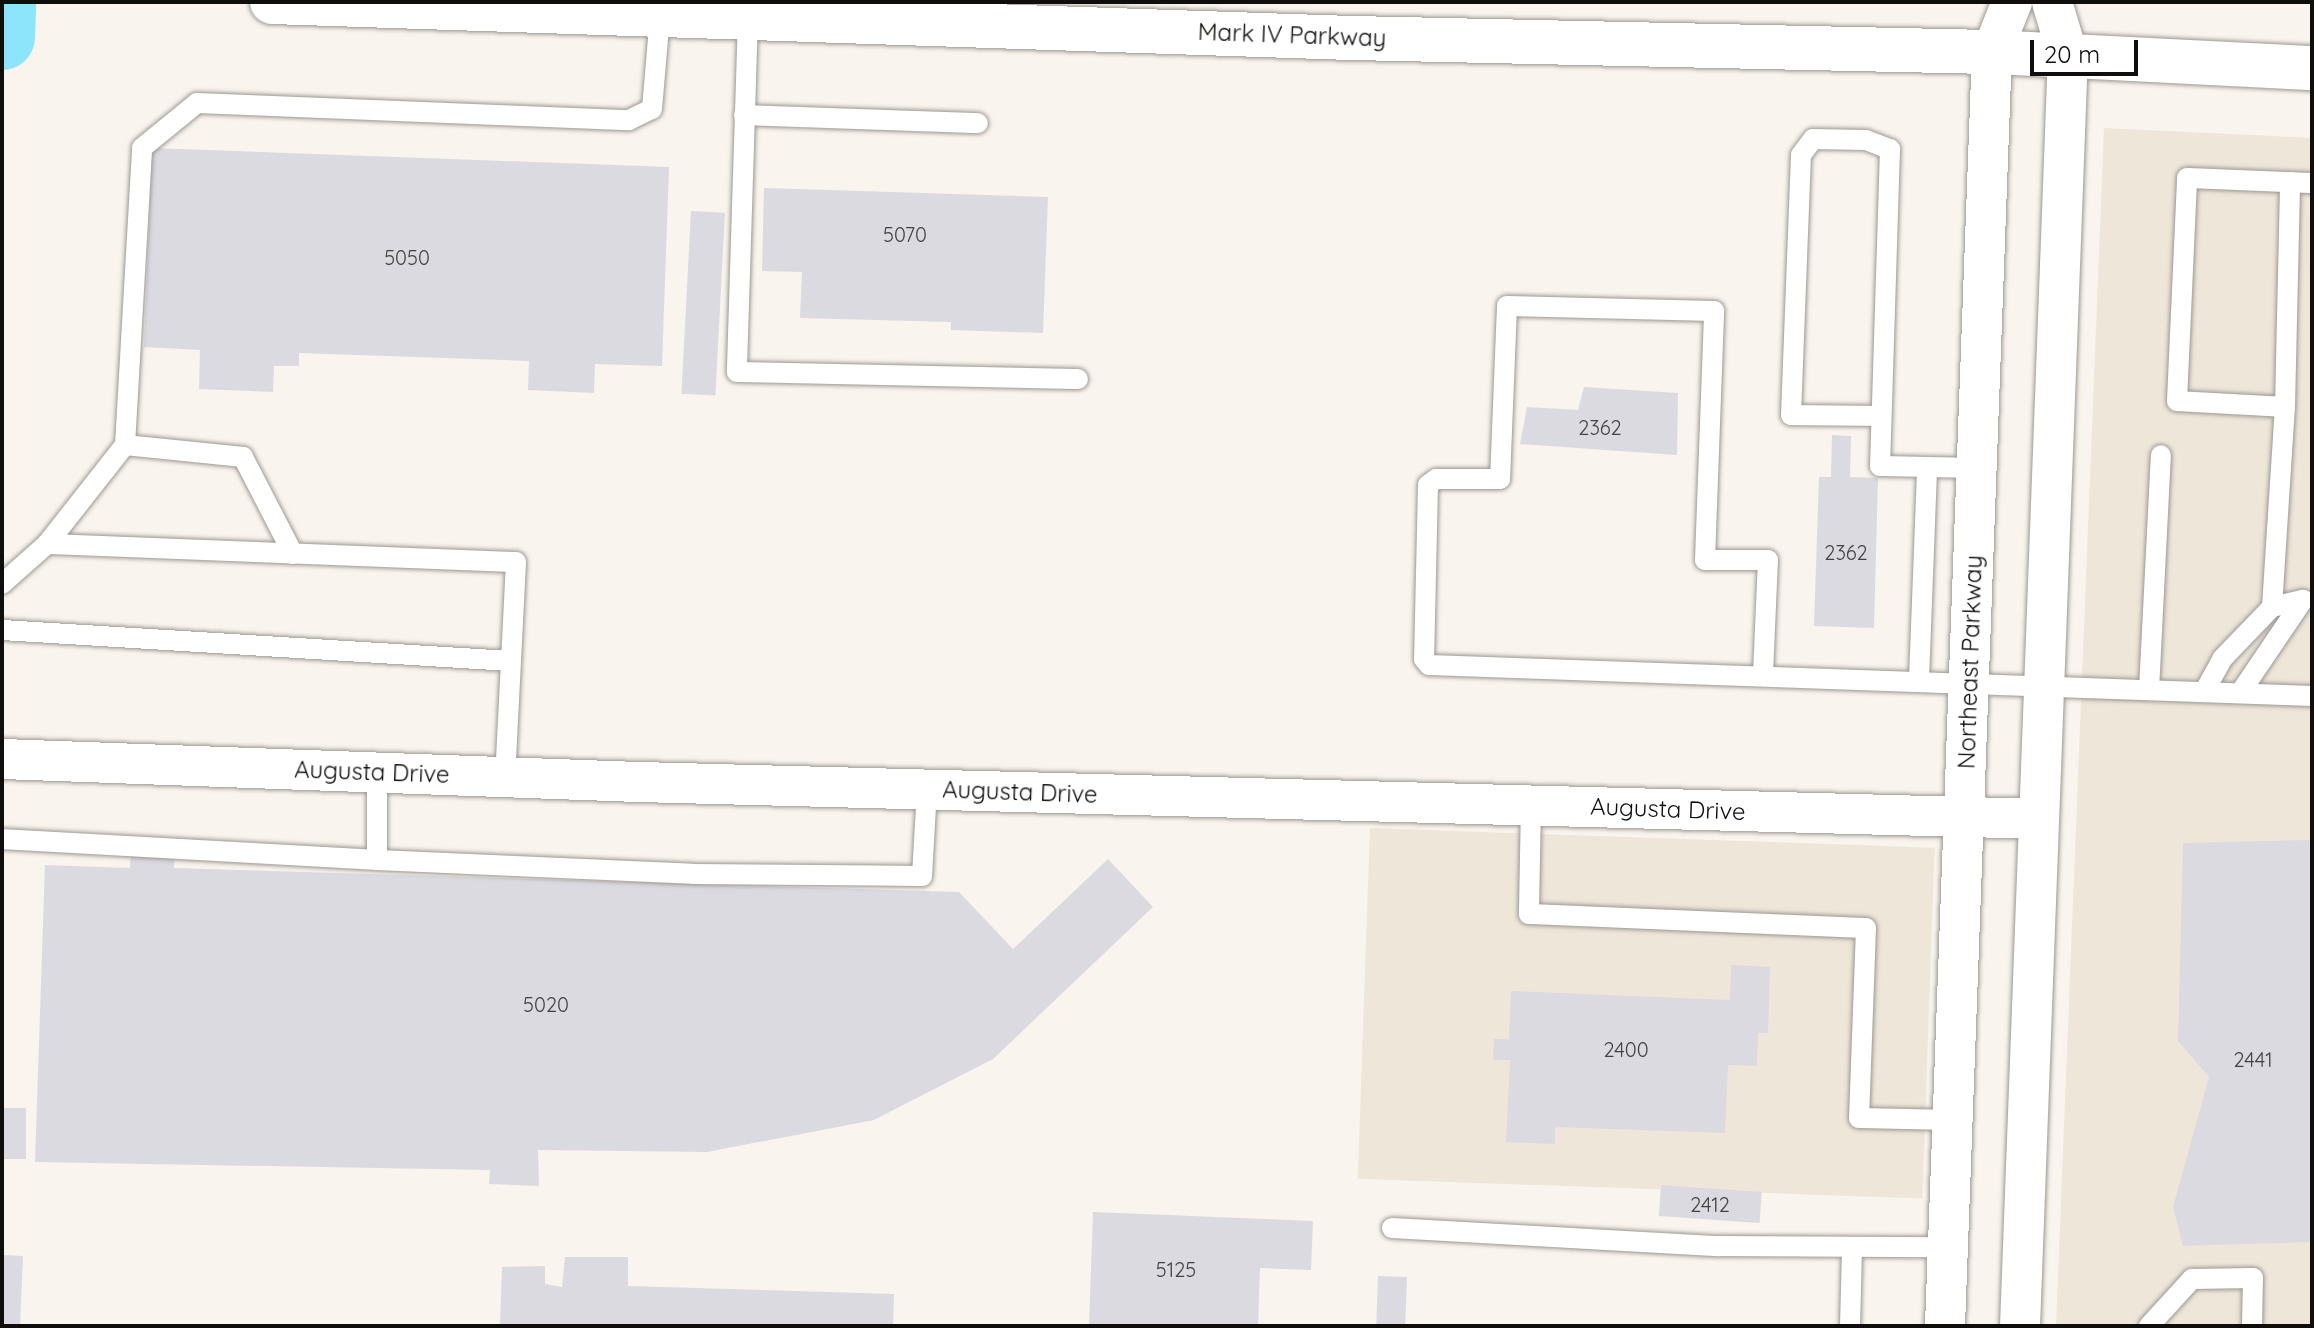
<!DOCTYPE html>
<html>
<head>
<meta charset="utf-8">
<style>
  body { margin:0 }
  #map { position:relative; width:2314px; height:1328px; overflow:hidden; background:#f9f4ed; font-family:Quicksand,sans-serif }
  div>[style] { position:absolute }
  .built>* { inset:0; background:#eee6d9; transform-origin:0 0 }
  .river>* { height:66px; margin:-33px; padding:0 33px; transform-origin:33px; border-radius:33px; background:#8ce5fa }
  .building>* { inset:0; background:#dbdae1; transform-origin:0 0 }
  .roads { filter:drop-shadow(0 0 2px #9c9892) drop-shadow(0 0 2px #9c9892) }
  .service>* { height:20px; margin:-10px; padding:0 10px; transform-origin:10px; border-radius:10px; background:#fff }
  .minor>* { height:40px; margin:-20px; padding:0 20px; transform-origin:20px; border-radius:20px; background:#fff }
  .secondary>* { height:44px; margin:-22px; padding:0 22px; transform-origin:22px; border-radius:22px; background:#fff }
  span { translate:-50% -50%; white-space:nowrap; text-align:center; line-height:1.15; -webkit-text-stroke:8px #fff; paint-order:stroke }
  .number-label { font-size:20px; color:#434141 }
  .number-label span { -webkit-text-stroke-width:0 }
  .street-label { font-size:24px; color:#100e0c }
  .frame { position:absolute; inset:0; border:4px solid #100e0c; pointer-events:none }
  .scale { position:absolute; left:2030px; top:40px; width:108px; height:36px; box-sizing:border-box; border:4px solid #100e0c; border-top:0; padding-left:10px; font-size:24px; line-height:28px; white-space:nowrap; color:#100e0c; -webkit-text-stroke:6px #fff; paint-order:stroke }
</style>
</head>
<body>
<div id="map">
  <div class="built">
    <i style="clip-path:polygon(2104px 128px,2312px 138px,2312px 1326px,2056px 1326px)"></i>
    <i style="left:1370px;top:828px;width:565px;height:351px;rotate:2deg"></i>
  </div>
  <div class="river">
    <i style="left:2px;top:37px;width:35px;rotate:-88deg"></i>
  </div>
  <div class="building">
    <i style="clip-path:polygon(152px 148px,669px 167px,662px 366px,595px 364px,594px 393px,528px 390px,529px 361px,299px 353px,299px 366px,274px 366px,273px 392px,199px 389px,200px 350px,144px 347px)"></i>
    <i style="clip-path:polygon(764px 188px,1048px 197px,1043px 333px,951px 330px,951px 322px,800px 318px,802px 272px,762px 271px)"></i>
    <i style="left:691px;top:211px;width:34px;height:183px;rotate:3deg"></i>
    <i style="clip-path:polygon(1584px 387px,1678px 393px,1677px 455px,1520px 444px,1527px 407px,1578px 410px)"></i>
    <i style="clip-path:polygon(1832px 435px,1851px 436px,1850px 477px,1878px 478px,1874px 628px,1814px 626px,1819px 477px,1831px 477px)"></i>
    <i style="clip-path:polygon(2312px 840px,2312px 1242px,2183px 1246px,2173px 1207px,2209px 1077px,2178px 1041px,2183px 843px)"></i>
    <i style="clip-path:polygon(131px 850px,175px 851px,174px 868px,959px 892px,1013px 949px,1108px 859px,1153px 907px,993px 1059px,874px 1120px,707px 1152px,538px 1150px,539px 1186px,489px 1184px,490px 1170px,35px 1162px,45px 865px,130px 868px)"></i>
    <i style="clip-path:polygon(1731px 965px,1770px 967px,1768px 1033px,1758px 1033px,1757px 1066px,1728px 1065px,1725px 1133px,1555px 1127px,1555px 1144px,1506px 1142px,1510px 1060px,1493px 1060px,1494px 1039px,1509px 1039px,1511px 991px,1730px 1000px)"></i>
    <i style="left:2px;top:1108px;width:24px;height:51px"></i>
    <i style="left:1661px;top:1185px;width:101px;height:31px;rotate:4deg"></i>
    <i style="clip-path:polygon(1093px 1212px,1313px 1221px,1311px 1270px,1260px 1268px,1258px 1326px,1089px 1326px)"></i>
    <i style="clip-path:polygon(2px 1255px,23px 1256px,20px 1326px,2px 1326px)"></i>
    <i style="clip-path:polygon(565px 1257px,628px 1257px,628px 1286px,894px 1294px,893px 1326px,500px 1326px,502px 1267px,545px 1266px,545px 1284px,562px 1287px)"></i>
    <i style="left:1378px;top:1276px;width:29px;height:50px;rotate:2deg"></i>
  </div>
  <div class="roads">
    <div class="service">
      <i style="left:748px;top:17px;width:355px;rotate:91.8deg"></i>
      <i style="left:737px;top:372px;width:341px;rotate:1.2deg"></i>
      <i style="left:744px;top:115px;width:234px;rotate:2deg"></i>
      <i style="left:2285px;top:407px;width:225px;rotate:-88.7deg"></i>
      <i style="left:1880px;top:416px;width:89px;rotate:-179.4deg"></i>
      <i style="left:1791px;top:415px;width:260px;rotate:-87.8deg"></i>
      <i style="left:1801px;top:155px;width:20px;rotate:-53deg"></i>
      <i style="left:1813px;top:139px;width:53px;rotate:1.1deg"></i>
      <i style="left:1866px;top:140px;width:26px;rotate:21deg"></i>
      <i style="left:1890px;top:149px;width:317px;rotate:91.8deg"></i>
      <i style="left:1880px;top:466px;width:97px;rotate:1.2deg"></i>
      <i style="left:125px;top:445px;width:297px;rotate:-86.7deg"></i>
      <i style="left:142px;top:148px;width:71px;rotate:-39.3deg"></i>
      <i style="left:197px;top:103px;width:432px;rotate:2.3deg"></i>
      <i style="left:629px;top:120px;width:25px;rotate:-26deg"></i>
      <i style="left:652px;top:109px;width:94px;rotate:-85.1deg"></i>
      <i style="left:47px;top:544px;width:126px;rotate:-51.8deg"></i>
      <i style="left:125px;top:445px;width:119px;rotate:5.8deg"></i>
      <i style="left:243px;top:457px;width:109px;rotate:62.7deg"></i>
      <i style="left:2px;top:584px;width:60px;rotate:-41.6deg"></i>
      <i style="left:47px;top:544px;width:469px;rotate:2.2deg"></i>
      <i style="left:516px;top:562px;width:215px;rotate:92.9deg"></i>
      <i style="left:2272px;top:607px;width:200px;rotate:-86.3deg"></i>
      <i style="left:2285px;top:407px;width:108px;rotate:-176.8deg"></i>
      <i style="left:2177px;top:401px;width:223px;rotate:-87.4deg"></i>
      <i style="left:2187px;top:178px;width:125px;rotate:2.3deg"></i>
      <i style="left:2px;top:630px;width:509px;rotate:3.49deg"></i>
      <i style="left:1763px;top:674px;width:114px;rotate:-87.5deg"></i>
      <i style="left:1768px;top:560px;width:63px;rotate:180deg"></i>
      <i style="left:1705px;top:560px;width:249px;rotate:-87.9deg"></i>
      <i style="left:1714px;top:311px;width:207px;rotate:-178.6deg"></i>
      <i style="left:1507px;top:306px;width:173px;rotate:92.3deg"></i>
      <i style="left:1500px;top:479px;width:64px;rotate:180deg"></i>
      <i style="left:1436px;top:479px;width:10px;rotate:143deg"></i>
      <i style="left:1428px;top:485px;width:174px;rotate:91.3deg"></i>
      <i style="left:1424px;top:659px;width:8px;rotate:50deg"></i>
      <i style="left:1429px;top:665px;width:884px;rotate:2.01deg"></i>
      <i style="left:1919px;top:679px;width:212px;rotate:-87.8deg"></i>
      <i style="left:2149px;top:690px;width:235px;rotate:-87.1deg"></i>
      <i style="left:2204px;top:692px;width:38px;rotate:-61deg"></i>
      <i style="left:2222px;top:659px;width:72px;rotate:-46.1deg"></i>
      <i style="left:2272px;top:607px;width:32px;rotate:-13deg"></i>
      <i style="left:2303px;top:600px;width:112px;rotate:124.1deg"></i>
      <i style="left:377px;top:772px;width:88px;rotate:90deg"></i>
      <i style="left:377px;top:860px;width:316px;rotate:2.5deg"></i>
      <i style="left:693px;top:874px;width:229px;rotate:0.5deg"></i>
      <i style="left:922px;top:876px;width:87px;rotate:-86.7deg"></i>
      <i style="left:1531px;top:805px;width:109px;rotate:91.1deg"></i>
      <i style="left:1529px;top:914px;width:337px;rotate:2.4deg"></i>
      <i style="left:1866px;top:928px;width:190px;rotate:92.1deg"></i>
      <i style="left:1859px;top:1118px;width:94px;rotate:1.2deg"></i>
      <i style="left:2px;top:839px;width:376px;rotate:3.2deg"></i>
      <i style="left:1392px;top:1228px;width:327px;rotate:3.2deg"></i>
      <i style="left:1719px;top:1246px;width:229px;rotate:0.3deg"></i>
      <i style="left:1850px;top:1326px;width:79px;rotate:-88.5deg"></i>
      <i style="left:2149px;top:1326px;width:64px;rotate:-47.5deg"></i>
      <i style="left:2192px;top:1279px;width:61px;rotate:-0.9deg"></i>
      <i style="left:2253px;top:1278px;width:48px;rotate:91.2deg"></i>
    </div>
    <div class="minor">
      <i style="left:2px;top:759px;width:637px;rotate:2.07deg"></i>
      <i style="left:639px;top:782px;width:1399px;rotate:1.51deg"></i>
      <i style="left:1945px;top:1326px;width:1275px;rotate:-87.89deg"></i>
      <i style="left:1992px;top:52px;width:54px;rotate:-68.2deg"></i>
      <i style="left:2020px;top:1326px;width:1271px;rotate:-87.84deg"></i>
      <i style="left:2068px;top:56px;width:56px;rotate:-106.5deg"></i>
    </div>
    <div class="secondary">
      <i style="left:272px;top:2px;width:1082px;rotate:1.91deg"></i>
      <i style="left:1353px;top:38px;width:639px;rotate:1.26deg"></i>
      <i style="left:1992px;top:52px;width:320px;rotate:2.9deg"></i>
    </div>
  </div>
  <div class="number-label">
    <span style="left:905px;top:234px">5070</span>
    <span style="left:407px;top:257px">5050</span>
    <span style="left:1600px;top:427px">2362</span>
    <span style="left:1846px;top:552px">2362</span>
    <span style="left:546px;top:1004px">5020</span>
    <span style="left:1626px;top:1049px">2400</span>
    <span style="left:2253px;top:1059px">2441</span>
    <span style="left:1710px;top:1204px">2412</span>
    <span style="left:1176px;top:1269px">5125</span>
  </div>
  <div class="street-label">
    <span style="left:1292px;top:35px;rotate:2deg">Mark IV Parkway</span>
    <span style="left:1970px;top:662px;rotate:-88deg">Northeast Parkway</span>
    <span style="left:372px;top:772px;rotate:2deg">Augusta Drive</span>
    <span style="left:1020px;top:792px;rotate:2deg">Augusta Drive</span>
    <span style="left:1668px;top:809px;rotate:2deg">Augusta Drive</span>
  </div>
  <div class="frame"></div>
  <div class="scale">20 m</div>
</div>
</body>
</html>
